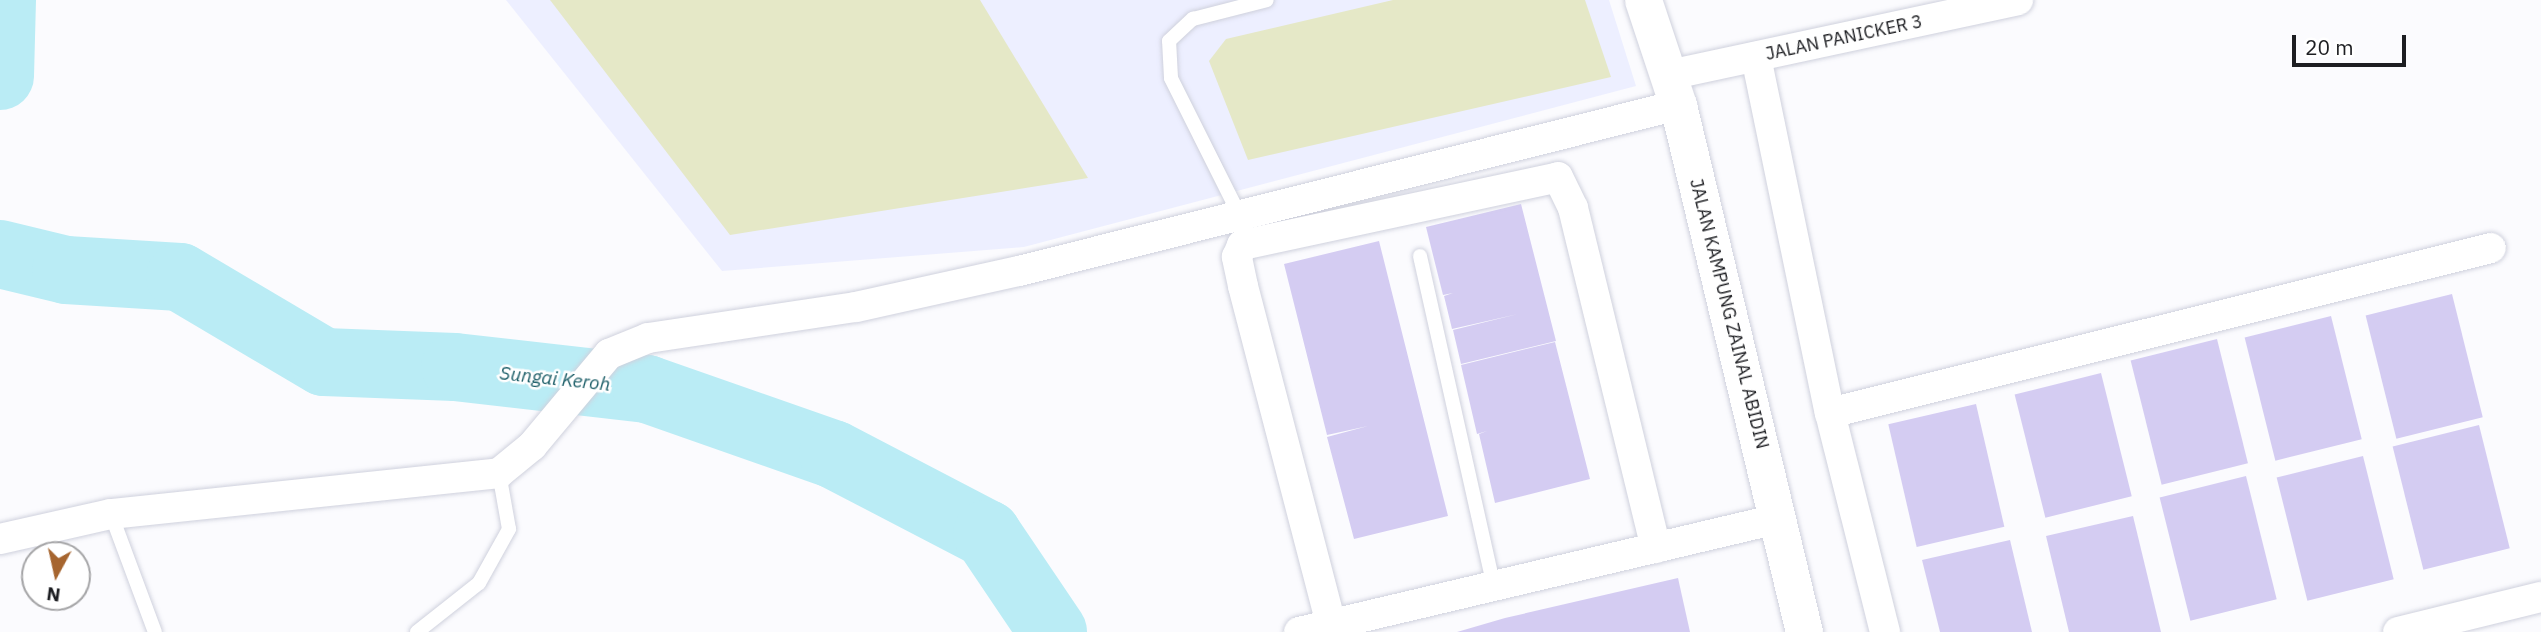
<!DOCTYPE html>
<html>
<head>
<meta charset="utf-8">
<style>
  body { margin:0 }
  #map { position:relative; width:2541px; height:632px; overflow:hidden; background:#fbfbfe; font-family:"IBM Plex Sans",sans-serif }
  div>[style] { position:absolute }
  .built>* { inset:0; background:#edefff }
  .green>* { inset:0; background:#e5e8c7 }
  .river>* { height:68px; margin:-34px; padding:0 34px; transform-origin:34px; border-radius:34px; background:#baecf5 }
  .building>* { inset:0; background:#d4ccf2; transform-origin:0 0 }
  .roads { filter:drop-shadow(0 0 2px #cfd1dd) drop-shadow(0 0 2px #cfd1dd) }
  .service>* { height:14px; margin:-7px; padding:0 7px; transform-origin:7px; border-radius:7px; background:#fff }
  .minor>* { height:30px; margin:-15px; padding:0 15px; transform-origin:15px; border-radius:15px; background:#fff }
  .tertiary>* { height:37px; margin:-18.5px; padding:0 18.5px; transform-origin:18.5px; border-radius:18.5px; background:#fff }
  span { translate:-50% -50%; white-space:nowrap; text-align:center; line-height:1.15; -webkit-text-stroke:5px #fff; paint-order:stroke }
  .street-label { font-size:18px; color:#1d1e22 }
  .water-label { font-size:19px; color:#1c5e68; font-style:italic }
  .north { position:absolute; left:21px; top:541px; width:70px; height:70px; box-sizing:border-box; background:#fff; border:2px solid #a5a5a7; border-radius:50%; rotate:188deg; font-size:19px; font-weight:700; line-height:28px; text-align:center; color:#1d1e22 }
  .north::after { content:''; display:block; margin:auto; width:24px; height:32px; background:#a6652f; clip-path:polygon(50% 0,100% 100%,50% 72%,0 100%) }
  .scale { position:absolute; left:2292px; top:35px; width:114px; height:32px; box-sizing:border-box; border:4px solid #1d1e22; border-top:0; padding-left:9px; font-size:21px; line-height:24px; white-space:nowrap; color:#1d1e22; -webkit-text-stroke:5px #fff; paint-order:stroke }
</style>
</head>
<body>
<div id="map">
  <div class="built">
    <i style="clip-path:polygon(506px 0,1609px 0,1636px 86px,1024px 247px,722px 271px)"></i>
  </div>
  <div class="green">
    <i style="clip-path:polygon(550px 0,980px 0,1088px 178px,730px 235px)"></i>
    <i style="clip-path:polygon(1393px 0,1585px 0,1611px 77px,1248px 160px,1209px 61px,1226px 39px)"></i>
  </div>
  <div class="river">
    <i style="left:0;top:76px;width:76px;rotate:-88.5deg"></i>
    <i style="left:0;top:254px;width:68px;rotate:13.6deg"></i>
    <i style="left:66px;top:270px;width:114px;rotate:3.5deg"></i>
    <i style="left:180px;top:277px;width:167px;rotate:30.6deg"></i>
    <i style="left:324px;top:362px;width:131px;rotate:2.2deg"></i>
    <i style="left:455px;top:367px;width:193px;rotate:6.5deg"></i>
    <i style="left:647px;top:389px;width:197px;rotate:19.3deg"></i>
    <i style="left:833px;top:454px;width:174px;rotate:27.5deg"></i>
    <i style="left:987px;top:534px;width:118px;rotate:56deg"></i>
  </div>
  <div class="building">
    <i style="clip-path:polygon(1521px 204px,1556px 341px,1461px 364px,1453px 330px,1518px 314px,1452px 329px,1444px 296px,1453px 293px,1443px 295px,1426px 227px)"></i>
    <i style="clip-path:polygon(1379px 241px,1448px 516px,1354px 539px,1327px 437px,1368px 426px,1327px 435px,1284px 264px)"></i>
    <i style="left:2452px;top:294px;width:127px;height:89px;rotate:76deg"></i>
    <i style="left:2331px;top:316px;width:127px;height:89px;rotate:76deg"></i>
    <i style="left:2217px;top:339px;width:128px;height:89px;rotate:76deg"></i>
    <i style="clip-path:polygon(1555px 342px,1590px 479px,1495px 503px,1479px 434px,1487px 431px,1477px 434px,1461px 365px)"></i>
    <i style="left:2101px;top:373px;width:127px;height:89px;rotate:76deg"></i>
    <i style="left:1976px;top:404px;width:126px;height:90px;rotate:77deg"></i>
    <i style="left:2479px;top:425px;width:127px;height:89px;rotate:76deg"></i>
    <i style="left:2363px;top:456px;width:127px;height:89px;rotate:76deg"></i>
    <i style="left:2246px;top:476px;width:127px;height:89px;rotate:76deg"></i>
    <i style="clip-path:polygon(2133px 516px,2161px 632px,2069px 632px,2046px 536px)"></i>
    <i style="clip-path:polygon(2010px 540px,2032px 632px,1940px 632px,1922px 560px)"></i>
    <i style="clip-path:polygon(1678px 578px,1690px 632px,1457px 632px,1505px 618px)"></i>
  </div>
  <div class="roads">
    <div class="service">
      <i style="left:1240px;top:216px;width:154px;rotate:-116.6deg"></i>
      <i style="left:1171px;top:78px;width:37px;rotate:-93deg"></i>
      <i style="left:1169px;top:41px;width:33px;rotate:-43deg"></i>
      <i style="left:1193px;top:19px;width:76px;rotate:-14.4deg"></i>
      <i style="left:1420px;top:256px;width:338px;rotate:77.4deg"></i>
      <i style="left:111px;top:514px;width:126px;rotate:69.6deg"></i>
      <i style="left:417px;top:632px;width:79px;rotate:-38.3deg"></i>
      <i style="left:479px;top:583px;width:62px;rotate:-60.9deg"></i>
      <i style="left:509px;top:529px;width:57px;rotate:-100.1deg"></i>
    </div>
    <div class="minor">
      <i style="left:1756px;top:57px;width:364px;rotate:78.3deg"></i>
      <i style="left:1830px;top:413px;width:226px;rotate:75.9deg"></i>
      <i style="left:1669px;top:75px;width:357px;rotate:-12.1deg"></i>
      <i style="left:1830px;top:413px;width:681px;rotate:-14.02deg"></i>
      <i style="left:0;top:539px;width:114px;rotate:-12.7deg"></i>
      <i style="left:111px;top:514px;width:390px;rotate:-6deg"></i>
      <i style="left:499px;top:473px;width:43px;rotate:-39.3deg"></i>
      <i style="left:532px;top:446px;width:120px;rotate:-50.1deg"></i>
      <i style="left:609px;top:354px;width:42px;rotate:-22.3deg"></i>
      <i style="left:648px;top:338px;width:210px;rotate:-8.5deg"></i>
      <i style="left:856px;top:307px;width:167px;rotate:-12.5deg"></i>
      <i style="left:1019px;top:271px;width:680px;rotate:-14.14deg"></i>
      <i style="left:1331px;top:624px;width:349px;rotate:-104.6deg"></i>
      <i style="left:1243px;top:286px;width:30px;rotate:-102deg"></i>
      <i style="left:1237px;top:257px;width:13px;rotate:-67deg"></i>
      <i style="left:1242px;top:245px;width:323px;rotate:-12.1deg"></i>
      <i style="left:1558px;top:177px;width:34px;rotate:64deg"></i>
      <i style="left:1573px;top:208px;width:350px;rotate:76.3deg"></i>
      <i style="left:1299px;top:632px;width:492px;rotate:-13.3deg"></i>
      <i style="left:2398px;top:632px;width:147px;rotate:-13.8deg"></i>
    </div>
    <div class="tertiary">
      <i style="left:1643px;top:0;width:111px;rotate:71.6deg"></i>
      <i style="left:1678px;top:105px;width:542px;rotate:76.55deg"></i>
    </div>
  </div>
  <div class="street-label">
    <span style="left:1844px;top:38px;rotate:-12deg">JALAN PANICKER 3</span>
    <span style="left:1729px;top:314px;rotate:76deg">JALAN KAMPUNG ZAINAL ABIDIN</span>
  </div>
  <div class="water-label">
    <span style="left:555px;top:379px;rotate:6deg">Sungai Keroh</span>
  </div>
  <div class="north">N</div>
  <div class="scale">20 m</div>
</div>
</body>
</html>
